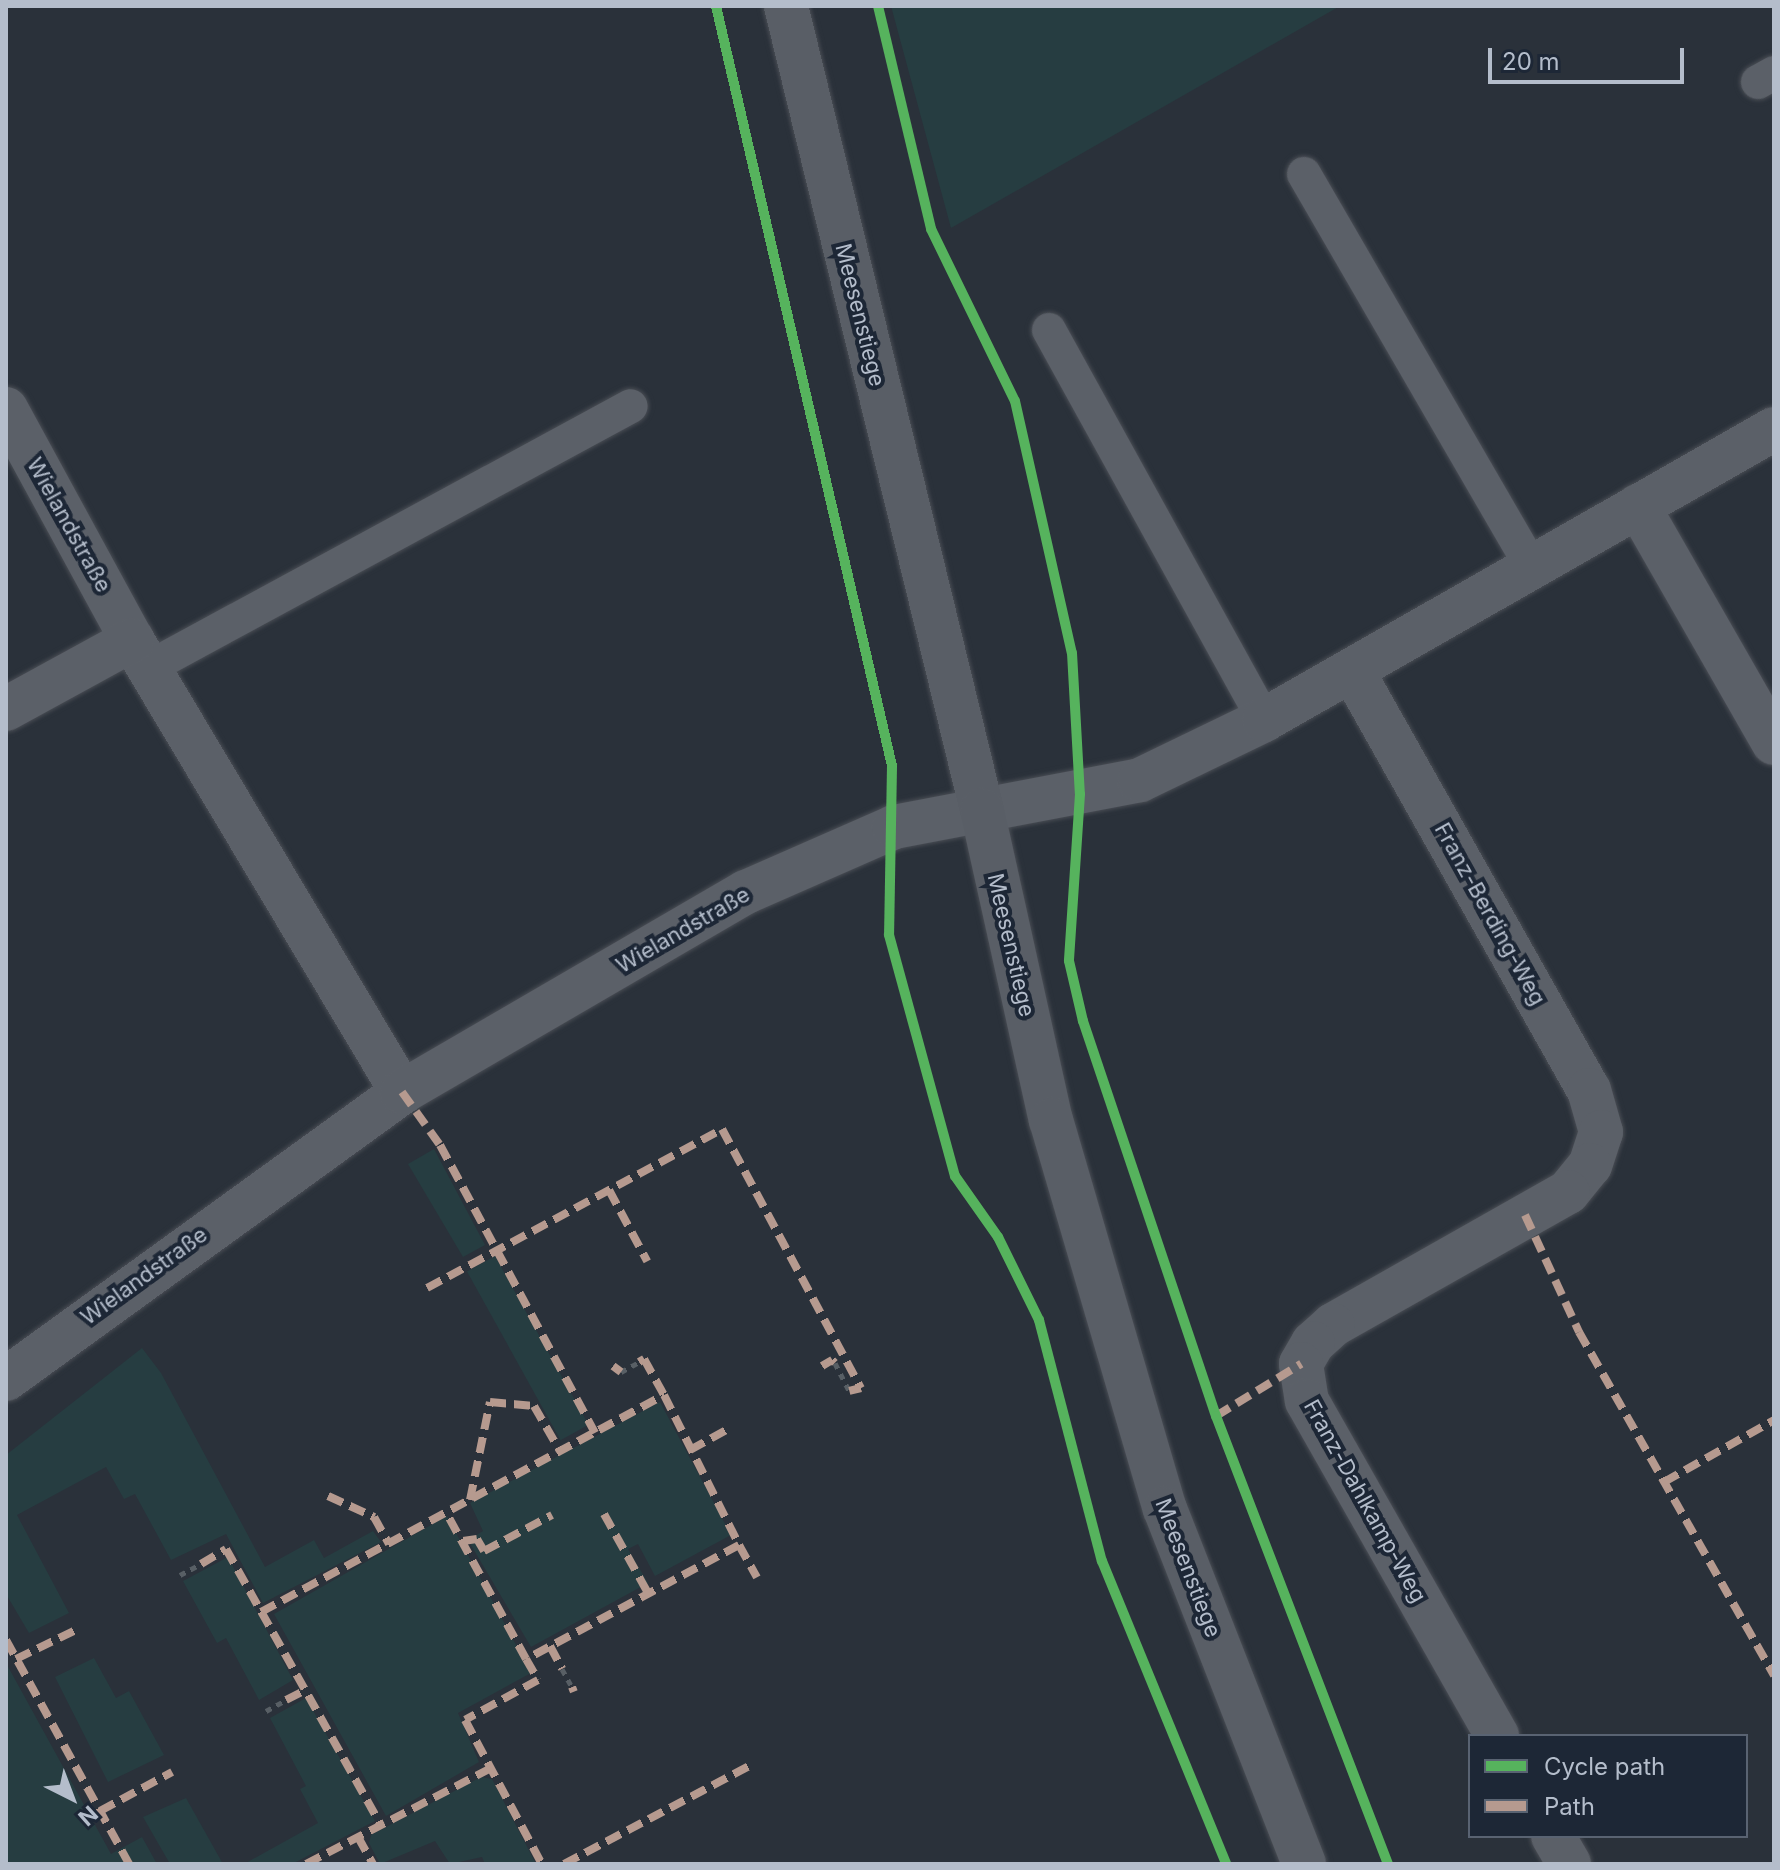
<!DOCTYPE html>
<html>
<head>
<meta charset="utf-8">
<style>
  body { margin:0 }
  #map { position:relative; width:1780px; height:1870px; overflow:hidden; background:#2a313a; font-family:Inter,sans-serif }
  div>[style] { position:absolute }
  .green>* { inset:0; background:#263d41; transform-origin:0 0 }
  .path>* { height:5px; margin-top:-2.5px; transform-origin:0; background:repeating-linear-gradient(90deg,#585f65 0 6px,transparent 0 12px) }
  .roads { filter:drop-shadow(0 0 2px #494d54) drop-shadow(0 0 2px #494d54) }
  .lane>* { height:34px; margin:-17px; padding:0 17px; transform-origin:17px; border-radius:17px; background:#5b6068 }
  .street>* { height:44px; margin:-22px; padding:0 22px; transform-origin:22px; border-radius:22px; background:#5b6068 }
  .secondary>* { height:44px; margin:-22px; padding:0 22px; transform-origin:22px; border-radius:22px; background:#595e66 }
  .quiet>* { height:8px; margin-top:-4px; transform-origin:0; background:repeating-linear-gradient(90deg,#b69a8f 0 16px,transparent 0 24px) }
  .cycleway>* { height:10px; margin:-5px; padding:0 5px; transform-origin:5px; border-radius:5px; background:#56b35d }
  span { translate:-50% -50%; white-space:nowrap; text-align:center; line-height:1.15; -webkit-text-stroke:8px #1d2736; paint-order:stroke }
  .street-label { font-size:22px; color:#b4bdcb }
  .frame { position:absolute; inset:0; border:8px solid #b4bdcb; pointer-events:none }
  .legend { position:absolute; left:1468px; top:1734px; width:280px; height:104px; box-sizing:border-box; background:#1d2736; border:2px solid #596372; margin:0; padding:10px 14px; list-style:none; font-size:24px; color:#b4bdcb }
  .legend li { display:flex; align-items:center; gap:16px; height:40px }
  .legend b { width:40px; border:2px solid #596372 }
  .north { position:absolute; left:32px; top:1758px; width:80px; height:80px; -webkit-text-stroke:6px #1d2736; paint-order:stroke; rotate:138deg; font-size:22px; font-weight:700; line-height:32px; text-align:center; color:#b4bdcb }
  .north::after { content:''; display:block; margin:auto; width:28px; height:36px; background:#b4bdcb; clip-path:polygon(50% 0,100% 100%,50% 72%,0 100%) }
  .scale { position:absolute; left:1488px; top:48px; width:196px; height:36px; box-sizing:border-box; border:4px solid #b4bdcb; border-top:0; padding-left:10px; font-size:24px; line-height:28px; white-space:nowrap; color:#b4bdcb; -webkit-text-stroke:6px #1d2736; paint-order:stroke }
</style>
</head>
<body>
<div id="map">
  <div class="green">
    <i style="clip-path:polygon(891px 6px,1340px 6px,951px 228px)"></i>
    <i style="clip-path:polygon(434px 1149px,485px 1245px,463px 1257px,408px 1164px)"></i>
    <i style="left:495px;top:1256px;width:193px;height:32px;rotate:61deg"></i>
    <i style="clip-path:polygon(142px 1348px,161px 1373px,265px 1567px,314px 1540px,324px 1558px,373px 1531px,381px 1542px,263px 1603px,226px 1534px,171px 1560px,135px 1494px,124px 1499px,106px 1467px,17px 1515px,69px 1613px,29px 1633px,6px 1594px,6px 1455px)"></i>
    <i style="clip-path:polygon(660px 1402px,731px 1535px,655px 1576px,638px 1544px,628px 1549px,648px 1583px,531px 1647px,468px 1540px,483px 1531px,470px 1503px)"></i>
    <i style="clip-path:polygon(447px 1516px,531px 1673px,458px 1713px,479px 1762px,386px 1816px,274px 1614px)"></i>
    <i style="clip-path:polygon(228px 1557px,293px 1680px,259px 1700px,226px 1638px,217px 1643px,183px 1581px)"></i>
    <i style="clip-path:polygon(94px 1658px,116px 1698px,129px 1691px,164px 1755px,108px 1782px,55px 1677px)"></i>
    <i style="clip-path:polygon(6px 1663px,111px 1854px,142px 1837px,157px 1864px,6px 1864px)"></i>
    <i style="clip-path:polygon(306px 1698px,375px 1821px,292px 1864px,244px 1864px,318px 1823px,300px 1789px,306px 1786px,270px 1718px)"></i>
    <i style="clip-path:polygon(481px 1777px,492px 1779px,536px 1864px,485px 1864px,482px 1857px,450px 1864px,435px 1841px,380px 1864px,369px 1843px,371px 1835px)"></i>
    <i style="clip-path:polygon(186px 1798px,223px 1864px,170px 1864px,143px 1817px)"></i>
  </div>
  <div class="path">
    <i style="left:835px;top:1363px;width:31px;rotate:63deg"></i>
    <i style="left:621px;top:1372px;width:21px;rotate:-29deg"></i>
    <i style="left:180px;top:1575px;width:24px;rotate:-28deg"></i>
    <i style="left:562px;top:1669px;width:21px;rotate:61deg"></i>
    <i style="left:266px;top:1711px;width:23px;rotate:-29deg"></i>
  </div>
  <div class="roads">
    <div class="lane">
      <i style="left:1758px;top:82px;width:18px;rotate:-29deg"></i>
      <i style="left:1304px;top:174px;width:454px;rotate:59.9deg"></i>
      <i style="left:1049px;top:330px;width:445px;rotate:61.1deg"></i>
      <i style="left:148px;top:668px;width:549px;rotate:-28.48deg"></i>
    </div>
    <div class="street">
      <i style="left:6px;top:409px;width:263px;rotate:61.4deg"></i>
      <i style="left:132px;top:640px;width:527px;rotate:59.15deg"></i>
      <i style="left:1638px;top:506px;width:273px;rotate:60.2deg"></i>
      <i style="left:1352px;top:670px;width:482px;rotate:60.6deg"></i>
      <i style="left:1589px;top:1090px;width:44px;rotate:74.1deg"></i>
      <i style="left:1601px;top:1132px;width:35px;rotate:108deg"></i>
      <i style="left:1590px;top:1165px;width:35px;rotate:129deg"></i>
      <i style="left:1568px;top:1192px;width:270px;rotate:150.5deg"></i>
      <i style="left:1333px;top:1325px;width:27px;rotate:138deg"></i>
      <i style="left:1313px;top:1343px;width:24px;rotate:120deg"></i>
      <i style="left:1301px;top:1364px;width:37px;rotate:81deg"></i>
      <i style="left:1307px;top:1401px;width:385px;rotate:60.4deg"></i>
      <i style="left:6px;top:709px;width:144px;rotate:-28.7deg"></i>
      <i style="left:6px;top:1379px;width:489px;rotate:-35.9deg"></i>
      <i style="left:402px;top:1092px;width:398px;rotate:-30.2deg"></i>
      <i style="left:746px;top:892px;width:162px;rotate:-23.7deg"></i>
      <i style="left:894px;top:827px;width:250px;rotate:-10.8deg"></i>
      <i style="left:1140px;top:780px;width:138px;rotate:-25.8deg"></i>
      <i style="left:1264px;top:720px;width:587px;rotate:-29.71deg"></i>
      <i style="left:1553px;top:1836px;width:32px;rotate:60deg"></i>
    </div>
    <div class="secondary">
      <i style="left:786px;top:6px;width:828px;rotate:76.3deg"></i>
      <i style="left:982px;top:810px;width:318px;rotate:77.5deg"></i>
      <i style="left:1051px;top:1120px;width:405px;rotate:73.7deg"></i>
      <i style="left:1165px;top:1509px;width:381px;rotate:68.6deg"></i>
    </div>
  </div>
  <div class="quiet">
    <i style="left:402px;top:1092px;width:65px;rotate:54.4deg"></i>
    <i style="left:440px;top:1145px;width:327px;rotate:61.7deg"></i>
    <i style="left:609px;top:1190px;width:81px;rotate:61.8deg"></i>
    <i style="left:1525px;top:1215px;width:129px;rotate:65.2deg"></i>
    <i style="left:1579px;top:1332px;width:395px;rotate:60.4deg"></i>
    <i style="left:427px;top:1288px;width:335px;rotate:-28.3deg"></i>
    <i style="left:722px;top:1129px;width:294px;rotate:61.8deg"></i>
    <i style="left:861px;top:1388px;width:12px;rotate:166deg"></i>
    <i style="left:639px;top:1362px;width:6px;rotate:-31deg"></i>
    <i style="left:644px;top:1359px;width:41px;rotate:60.9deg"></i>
    <i style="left:613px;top:1366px;width:10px;rotate:37deg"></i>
    <i style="left:822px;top:1366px;width:12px;rotate:-31deg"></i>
    <i style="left:832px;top:1360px;width:4px;rotate:45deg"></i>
    <i style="left:1216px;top:1416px;width:100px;rotate:-31.5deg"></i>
    <i style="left:690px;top:1450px;width:43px;rotate:-28.9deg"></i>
    <i style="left:1664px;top:1482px;width:126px;rotate:-29.4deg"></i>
    <i style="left:328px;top:1496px;width:51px;rotate:24.5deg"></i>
    <i style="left:374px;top:1517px;width:31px;rotate:61deg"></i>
    <i style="left:470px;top:1500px;width:100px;rotate:-78.5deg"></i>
    <i style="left:490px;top:1402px;width:44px;rotate:5.2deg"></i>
    <i style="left:534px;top:1406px;width:52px;rotate:60deg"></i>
    <i style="left:604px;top:1514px;width:90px;rotate:60.9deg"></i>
    <i style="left:463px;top:1541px;width:14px;rotate:-8deg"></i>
    <i style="left:477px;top:1539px;width:14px;rotate:60deg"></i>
    <i style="left:484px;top:1551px;width:77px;rotate:-27.9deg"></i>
    <i style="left:739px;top:1545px;width:37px;rotate:61deg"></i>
    <i style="left:201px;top:1564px;width:29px;rotate:-31deg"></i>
    <i style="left:226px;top:1549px;width:317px;rotate:60.7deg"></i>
    <i style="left:261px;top:1612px;width:458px;rotate:-28.3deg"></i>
    <i style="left:664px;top:1395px;width:168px;rotate:63.4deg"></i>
    <i style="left:739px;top:1545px;width:242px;rotate:151.8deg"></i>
    <i style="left:526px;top:1659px;width:167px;rotate:-118.6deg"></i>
    <i style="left:6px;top:1640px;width:256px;rotate:61.2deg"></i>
    <i style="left:550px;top:1646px;width:26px;rotate:62deg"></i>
    <i style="left:16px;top:1659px;width:69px;rotate:-25.8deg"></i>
    <i style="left:526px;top:1659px;width:24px;rotate:60deg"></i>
    <i style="left:538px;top:1680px;width:83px;rotate:151.3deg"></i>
    <i style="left:465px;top:1720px;width:163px;rotate:61.9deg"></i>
    <i style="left:572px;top:1687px;width:5px;rotate:68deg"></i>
    <i style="left:286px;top:1700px;width:22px;rotate:-27deg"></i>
    <i style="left:100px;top:1811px;width:82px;rotate:-28.4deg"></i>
    <i style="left:358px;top:1837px;width:31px;rotate:61deg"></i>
    <i style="left:306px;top:1864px;width:208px;rotate:-27.4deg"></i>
    <i style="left:564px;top:1864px;width:214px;rotate:-27.9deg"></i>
  </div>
  <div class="cycleway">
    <i style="left:716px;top:6px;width:780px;rotate:76.96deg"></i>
    <i style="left:892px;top:766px;width:169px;rotate:91deg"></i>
    <i style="left:889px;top:935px;width:250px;rotate:74.7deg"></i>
    <i style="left:955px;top:1176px;width:75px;rotate:54.8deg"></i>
    <i style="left:998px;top:1237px;width:93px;rotate:63.7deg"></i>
    <i style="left:1039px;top:1320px;width:249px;rotate:75.4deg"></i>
    <i style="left:1102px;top:1561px;width:327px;rotate:67.7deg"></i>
    <i style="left:878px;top:6px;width:229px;rotate:76.6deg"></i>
    <i style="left:931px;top:229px;width:191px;rotate:64deg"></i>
    <i style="left:1015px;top:401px;width:258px;rotate:77.3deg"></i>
    <i style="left:1072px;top:653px;width:141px;rotate:86.8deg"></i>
    <i style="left:1080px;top:794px;width:167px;rotate:93.8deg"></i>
    <i style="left:1069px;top:961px;width:62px;rotate:76.9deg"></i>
    <i style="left:1083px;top:1021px;width:417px;rotate:71.4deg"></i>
    <i style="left:1216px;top:1416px;width:480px;rotate:69deg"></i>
  </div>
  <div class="street-label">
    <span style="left:860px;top:315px;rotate:76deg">Meesenstiege</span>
    <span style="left:69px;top:525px;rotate:61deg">Wielandstraße</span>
    <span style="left:1490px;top:914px;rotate:61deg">Franz-Berding-Weg</span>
    <span style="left:683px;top:930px;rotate:-30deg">Wielandstraße</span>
    <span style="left:1011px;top:945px;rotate:77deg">Meesenstiege</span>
    <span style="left:144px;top:1276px;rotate:-36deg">Wielandstraße</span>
    <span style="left:1365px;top:1501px;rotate:61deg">Franz-Dahlkamp-Weg</span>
    <span style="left:1188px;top:1568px;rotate:69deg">Meesenstiege</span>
  </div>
  <div class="frame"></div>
  <ul class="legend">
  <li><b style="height:10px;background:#56b35d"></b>Cycle path</li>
  <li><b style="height:10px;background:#b69a8f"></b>Path</li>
  </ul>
  <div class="north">N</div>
  <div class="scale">20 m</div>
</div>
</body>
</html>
